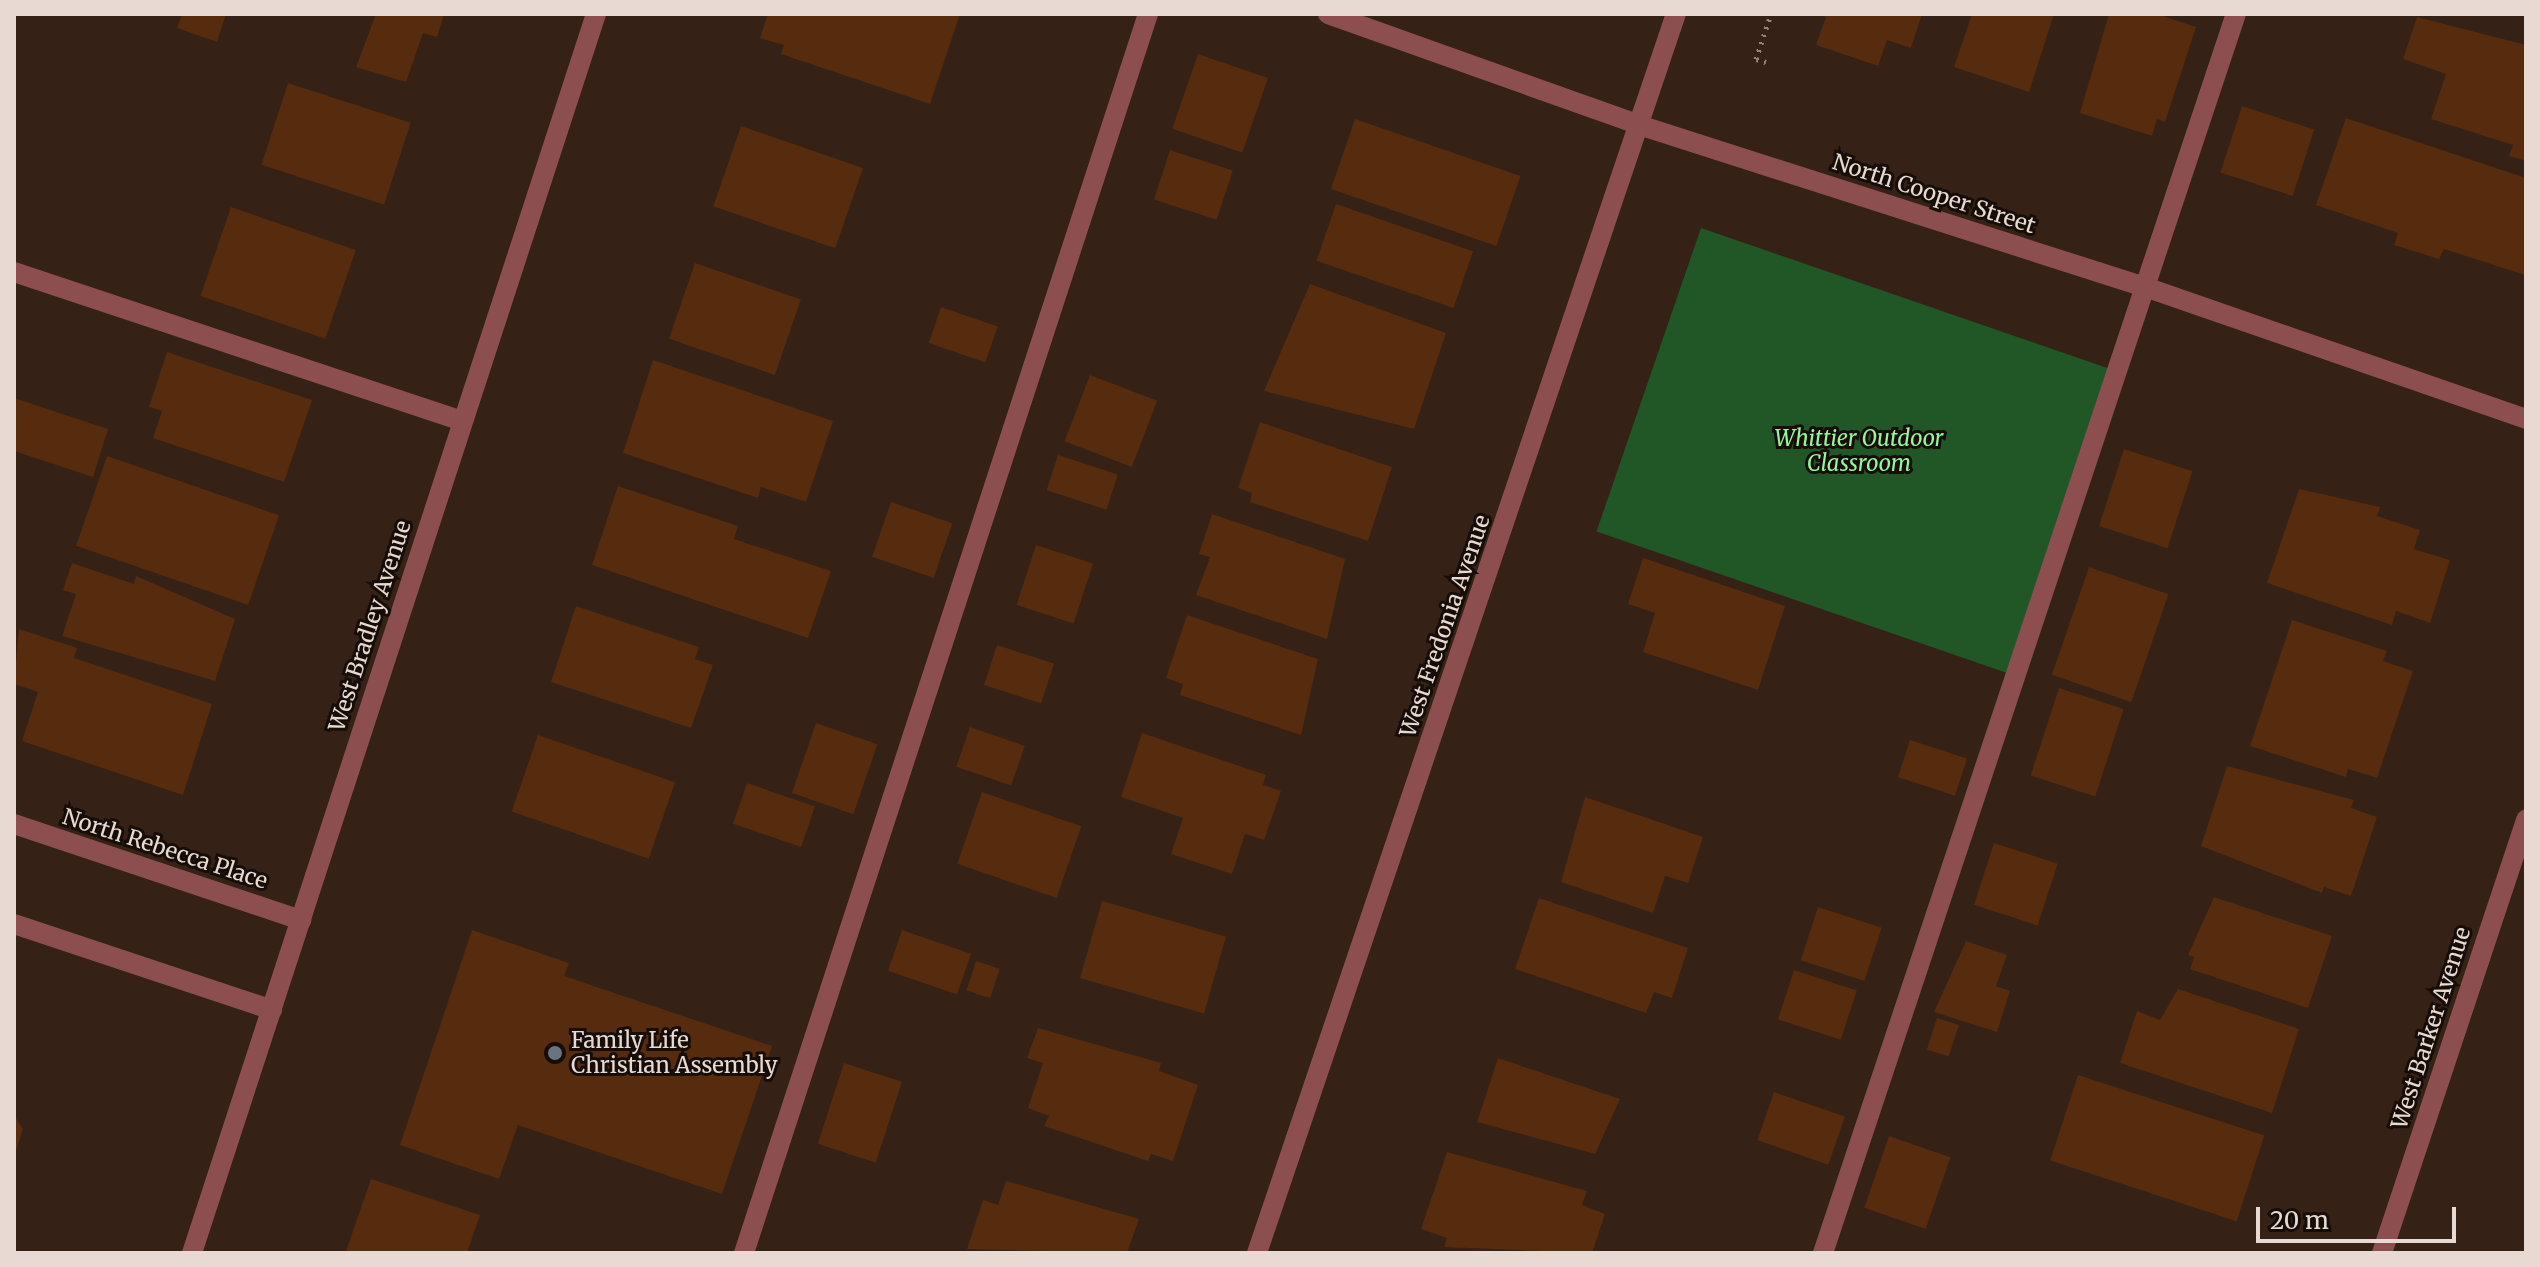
<!DOCTYPE html>
<html>
<head>
<meta charset="utf-8">
<style>
  body { margin:0 }
  #map { position:relative; width:2540px; height:1267px; overflow:hidden; background:#352115; font-family:Merriweather,serif }
  div>[style] { position:absolute }
  .green>* { inset:0; background:#215727; transform-origin:0 0 }
  .building>* { inset:0; background:#562b0e; transform-origin:0 0 }
  .path>* { height:5px; margin-top:-2.5px; transform-origin:0; background:repeating-linear-gradient(90deg,#96857b 0 2px,transparent 0 8px) }
  .service>* { height:20px; margin:-10px; padding:0 10px; transform-origin:10px; border-radius:10px; background:#8c4e4f }
  .minor>* { height:20px; margin:-10px; padding:0 10px; transform-origin:10px; border-radius:10px; background:#8c4e4f }
  .tertiary>* { height:20px; margin:-10px; padding:0 10px; transform-origin:10px; border-radius:10px; background:#8c4e4f }
  .dots>* { width:22px; height:22px; translate:-50% -50%; box-sizing:border-box; border:4px solid #160d08; border-radius:50% }
  span { translate:-50% -50%; white-space:nowrap; text-align:center; line-height:1.15; -webkit-text-stroke:6px #160d08; paint-order:stroke }
  .street-label { font-size:22px; color:#e8dad2 }
  .park-label { font-size:22px; color:#93f79b; font-style:italic }
  .poi-label { font-size:22px; color:#e8dad2 }
  .left { translate:0 -50%; text-align:left }
  .frame { position:absolute; inset:0; border:16px solid #e8dad2; pointer-events:none }
  .scale { position:absolute; left:2256px; top:1207px; width:200px; height:36px; box-sizing:border-box; border:4px solid #e8dad2; border-top:0; padding-left:10px; font-size:24px; line-height:28px; white-space:nowrap; color:#e8dad2; -webkit-text-stroke:6px #160d08; paint-order:stroke }
</style>
</head>
<body>
<div id="map">
  <div class="green">
    <i style="left:1701px;top:228px;width:442px;height:321px;rotate:19deg"></i>
  </div>
  <div class="building">
    <i style="clip-path:polygon(182px 14px,226px 14px,217px 42px,177px 28px)"></i>
    <i style="clip-path:polygon(376px 14px,444px 14px,437px 37px,423px 33px,406px 82px,356px 67px)"></i>
    <i style="clip-path:polygon(768px 14px,960px 14px,930px 104px,781px 54px,784px 45px,760px 38px)"></i>
    <i style="clip-path:polygon(1819px 14px,1922px 14px,1911px 48px,1887px 40px,1878px 66px,1816px 45px,1826px 17px)"></i>
    <i style="clip-path:polygon(1972px 14px,2054px 14px,2029px 92px,1954px 67px)"></i>
    <i style="clip-path:polygon(2109px 14px,2157px 14px,2196px 27px,2165px 122px,2157px 119px,2152px 136px,2080px 113px)"></i>
    <i style="clip-path:polygon(2417px 17px,2526px 45px,2526px 161px,2509px 156px,2513px 145px,2431px 119px,2446px 74px,2403px 59px)"></i>
    <i style="left:1198px;top:54px;width:74px;height:79px;rotate:19deg"></i>
    <i style="left:288px;top:83px;width:129px;height:86px;rotate:18deg"></i>
    <i style="left:2242px;top:106px;width:76px;height:70px;rotate:18deg"></i>
    <i style="clip-path:polygon(2346px 118px,2526px 178px,2525px 275px,2444px 249px,2439px 259px,2394px 245px,2398px 233px,2316px 205px)"></i>
    <i style="left:1355px;top:119px;width:175px;height:74px;rotate:19deg"></i>
    <i style="left:741px;top:126px;width:129px;height:85px;rotate:19deg"></i>
    <i style="left:1170px;top:150px;width:66px;height:52px;rotate:18deg"></i>
    <i style="left:1336px;top:204px;width:145px;height:60px;rotate:19deg"></i>
    <i style="left:231px;top:207px;width:132px;height:94px;rotate:19deg"></i>
    <i style="left:695px;top:263px;width:112px;height:80px;rotate:19deg"></i>
    <i style="clip-path:polygon(1310px 284px,1446px 333px,1414px 429px,1264px 391px)"></i>
    <i style="left:941px;top:307px;width:60px;height:38px;rotate:19deg"></i>
    <i style="clip-path:polygon(167px 352px,312px 400px,284px 482px,153px 438px,162px 411px,149px 407px)"></i>
    <i style="clip-path:polygon(653px 360px,833px 421px,806px 502px,761px 487px,758px 498px,623px 453px)"></i>
    <i style="left:1090px;top:375px;width:72px;height:71px;rotate:21deg"></i>
    <i style="clip-path:polygon(14px 398px,108px 429px,93px 477px,14px 451px)"></i>
    <i style="clip-path:polygon(1260px 422px,1392px 467px,1368px 541px,1250px 502px,1252px 493px,1238px 488px)"></i>
    <i style="left:2124px;top:449px;width:72px;height:81px;rotate:18deg"></i>
    <i style="left:1058px;top:455px;width:63px;height:37px;rotate:18deg"></i>
    <i style="left:107px;top:456px;width:182px;height:95px;rotate:19deg"></i>
    <i style="clip-path:polygon(618px 486px,738px 526px,734px 539px,831px 571px,808px 638px,592px 565px)"></i>
    <i style="clip-path:polygon(2299px 489px,2380px 507px,2377px 516px,2420px 530px,2414px 549px,2450px 560px,2430px 623px,2396px 611px,2392px 625px,2267px 583px)"></i>
    <i style="left:891px;top:502px;width:65px;height:58px;rotate:19deg"></i>
    <i style="clip-path:polygon(1212px 514px,1345px 559px,1327px 639px,1196px 595px,1210px 557px,1199px 554px)"></i>
    <i style="left:1036px;top:545px;width:60px;height:63px;rotate:18deg"></i>
    <i style="clip-path:polygon(1643px 558px,1785px 606px,1758px 690px,1643px 652px,1655px 613px,1628px 604px)"></i>
    <i style="clip-path:polygon(72px 563px,134px 584px,136px 576px,235px 619px,215px 681px,62px 636px,76px 594px,63px 590px)"></i>
    <i style="left:2089px;top:567px;width:84px;height:114px;rotate:19deg"></i>
    <i style="clip-path:polygon(576px 606px,699px 647px,695px 659px,713px 665px,691px 728px,551px 682px)"></i>
    <i style="clip-path:polygon(1187px 615px,1318px 659px,1301px 735px,1180px 695px,1183px 684px,1166px 678px)"></i>
    <i style="clip-path:polygon(2292px 620px,2387px 651px,2383px 661px,2413px 671px,2377px 778px,2348px 769px,2346px 777px,2250px 746px)"></i>
    <i style="clip-path:polygon(19px 629px,77px 648px,74px 658px,212px 704px,183px 795px,22px 741px,38px 692px,14px 684px)"></i>
    <i style="left:997px;top:645px;width:60px;height:42px;rotate:18deg"></i>
    <i style="left:2059px;top:688px;width:68px;height:92px;rotate:18deg"></i>
    <i style="left:816px;top:723px;width:65px;height:74px;rotate:19deg"></i>
    <i style="left:970px;top:727px;width:58px;height:42px;rotate:19deg"></i>
    <i style="clip-path:polygon(1142px 733px,1266px 775px,1263px 785px,1281px 791px,1264px 840px,1245px 834px,1232px 874px,1171px 854px,1183px 818px,1121px 797px)"></i>
    <i style="left:538px;top:735px;width:145px;height:81px;rotate:19deg"></i>
    <i style="left:1910px;top:740px;width:60px;height:39px;rotate:18deg"></i>
    <i style="clip-path:polygon(2227px 766px,2354px 800px,2351px 808px,2377px 817px,2351px 896px,2324px 887px,2322px 893px,2201px 846px)"></i>
    <i style="left:747px;top:783px;width:72px;height:43px;rotate:19deg"></i>
    <i style="left:982px;top:792px;width:105px;height:76px;rotate:19deg"></i>
    <i style="clip-path:polygon(1585px 797px,1703px 837px,1688px 883px,1665px 876px,1653px 913px,1561px 882px)"></i>
    <i style="left:1994px;top:843px;width:67px;height:65px;rotate:18deg"></i>
    <i style="clip-path:polygon(2214px 897px,2332px 936px,2308px 1008px,2190px 969px,2194px 957px,2188px 955px)"></i>
    <i style="clip-path:polygon(1539px 898px,1688px 948px,1672px 998px,1654px 992px,1646px 1013px,1515px 969px)"></i>
    <i style="left:1102px;top:901px;width:129px;height:80px;rotate:16deg"></i>
    <i style="left:1818px;top:907px;width:67px;height:56px;rotate:18deg"></i>
    <i style="clip-path:polygon(472px 930px,569px 963px,564px 976px,772px 1046px,722px 1194px,518px 1125px,499px 1179px,400px 1145px)"></i>
    <i style="left:902px;top:930px;width:73px;height:43px;rotate:19deg"></i>
    <i style="clip-path:polygon(1966px 941px,2007px 955px,1996px 986px,2010px 991px,1997px 1032px,1934px 1012px)"></i>
    <i style="left:976px;top:961px;width:25px;height:31px;rotate:18deg"></i>
    <i style="left:1794px;top:970px;width:66px;height:52px;rotate:18deg"></i>
    <i style="clip-path:polygon(2178px 989px,2299px 1029px,2272px 1113px,2120px 1063px,2137px 1011px,2160px 1020px)"></i>
    <i style="left:1937px;top:1018px;width:23px;height:33px;rotate:18deg"></i>
    <i style="clip-path:polygon(1038px 1028px,1161px 1063px,1159px 1071px,1198px 1085px,1173px 1161px,1151px 1154px,1148px 1161px,1044px 1126px,1049px 1116px,1028px 1108px,1043px 1063px,1027px 1058px)"></i>
    <i style="clip-path:polygon(1498px 1058px,1620px 1099px,1595px 1154px,1477px 1122px)"></i>
    <i style="left:844px;top:1063px;width:61px;height:85px;rotate:18deg"></i>
    <i style="left:2078px;top:1075px;width:196px;height:90px;rotate:18deg"></i>
    <i style="left:1774px;top:1092px;width:75px;height:51px;rotate:19deg"></i>
    <i style="clip-path:polygon(14px 1115px,23px 1129px,15px 1154px,14px 1154px)"></i>
    <i style="left:1889px;top:1136px;width:65px;height:76px;rotate:19deg"></i>
    <i style="clip-path:polygon(1447px 1152px,1587px 1191px,1582px 1205px,1605px 1214px,1592px 1253px,1444px 1247px,1447px 1238px,1421px 1229px)"></i>
    <i style="clip-path:polygon(371px 1179px,480px 1215px,467px 1253px,346px 1251px)"></i>
    <i style="clip-path:polygon(1006px 1181px,1139px 1219px,1127px 1253px,967px 1249px,983px 1200px,998px 1205px)"></i>
  </div>
  <div class="path">
    <i style="left:1766px;top:62px;width:10px;rotate:-163deg"></i>
    <i style="left:1756px;top:59px;width:47px;rotate:-71.6deg"></i>
  </div>
  <div class="service">
    <i style="left:14px;top:272px;width:470px;rotate:18.4deg"></i>
    <i style="left:744px;top:1253px;width:1303px;rotate:-71.94deg"></i>
    <i style="left:1823px;top:1253px;width:1306px;rotate:-71.57deg"></i>
  </div>
  <div class="minor">
    <i style="left:1328px;top:14px;width:330px;rotate:19.6deg"></i>
    <i style="left:1639px;top:125px;width:534px;rotate:17.76deg"></i>
    <i style="left:2148px;top:288px;width:400px;rotate:19.1deg"></i>
    <i style="left:14px;top:824px;width:303px;rotate:18.5deg"></i>
    <i style="left:14px;top:924px;width:272px;rotate:18.4deg"></i>
    <i style="left:1257px;top:1253px;width:1308px;rotate:-71.32deg"></i>
    <i style="left:2382px;top:1253px;width:457px;rotate:-71.6deg"></i>
  </div>
  <div class="tertiary">
    <i style="left:192px;top:1253px;width:1303px;rotate:-71.94deg"></i>
  </div>
  <div class="dots">
    <i style="left:555px;top:1053px;background:#6b7280"></i>
  </div>
  <div class="street-label">
    <span style="left:1934px;top:194px;rotate:18deg">North Cooper Street</span>
    <span style="left:370px;top:626px;rotate:-72deg">West Bradley Avenue</span>
    <span style="left:1445px;top:626px;rotate:-71deg">West Fredonia Avenue</span>
    <span style="left:165px;top:849px;rotate:18deg">North Rebecca Place</span>
    <span style="left:2431px;top:1028px;rotate:-72deg">West Barker Avenue</span>
  </div>
  <div class="park-label">
    <span style="left:1859px;top:451px">Whittier Outdoor<br>Classroom</span>
  </div>
  <div class="poi-label">
    <span class="left" style="left:571px;top:1053px">Family Life<br>Christian Assembly</span>
  </div>
  <div class="frame"></div>
  <div class="scale">20 m</div>
</div>
</body>
</html>
